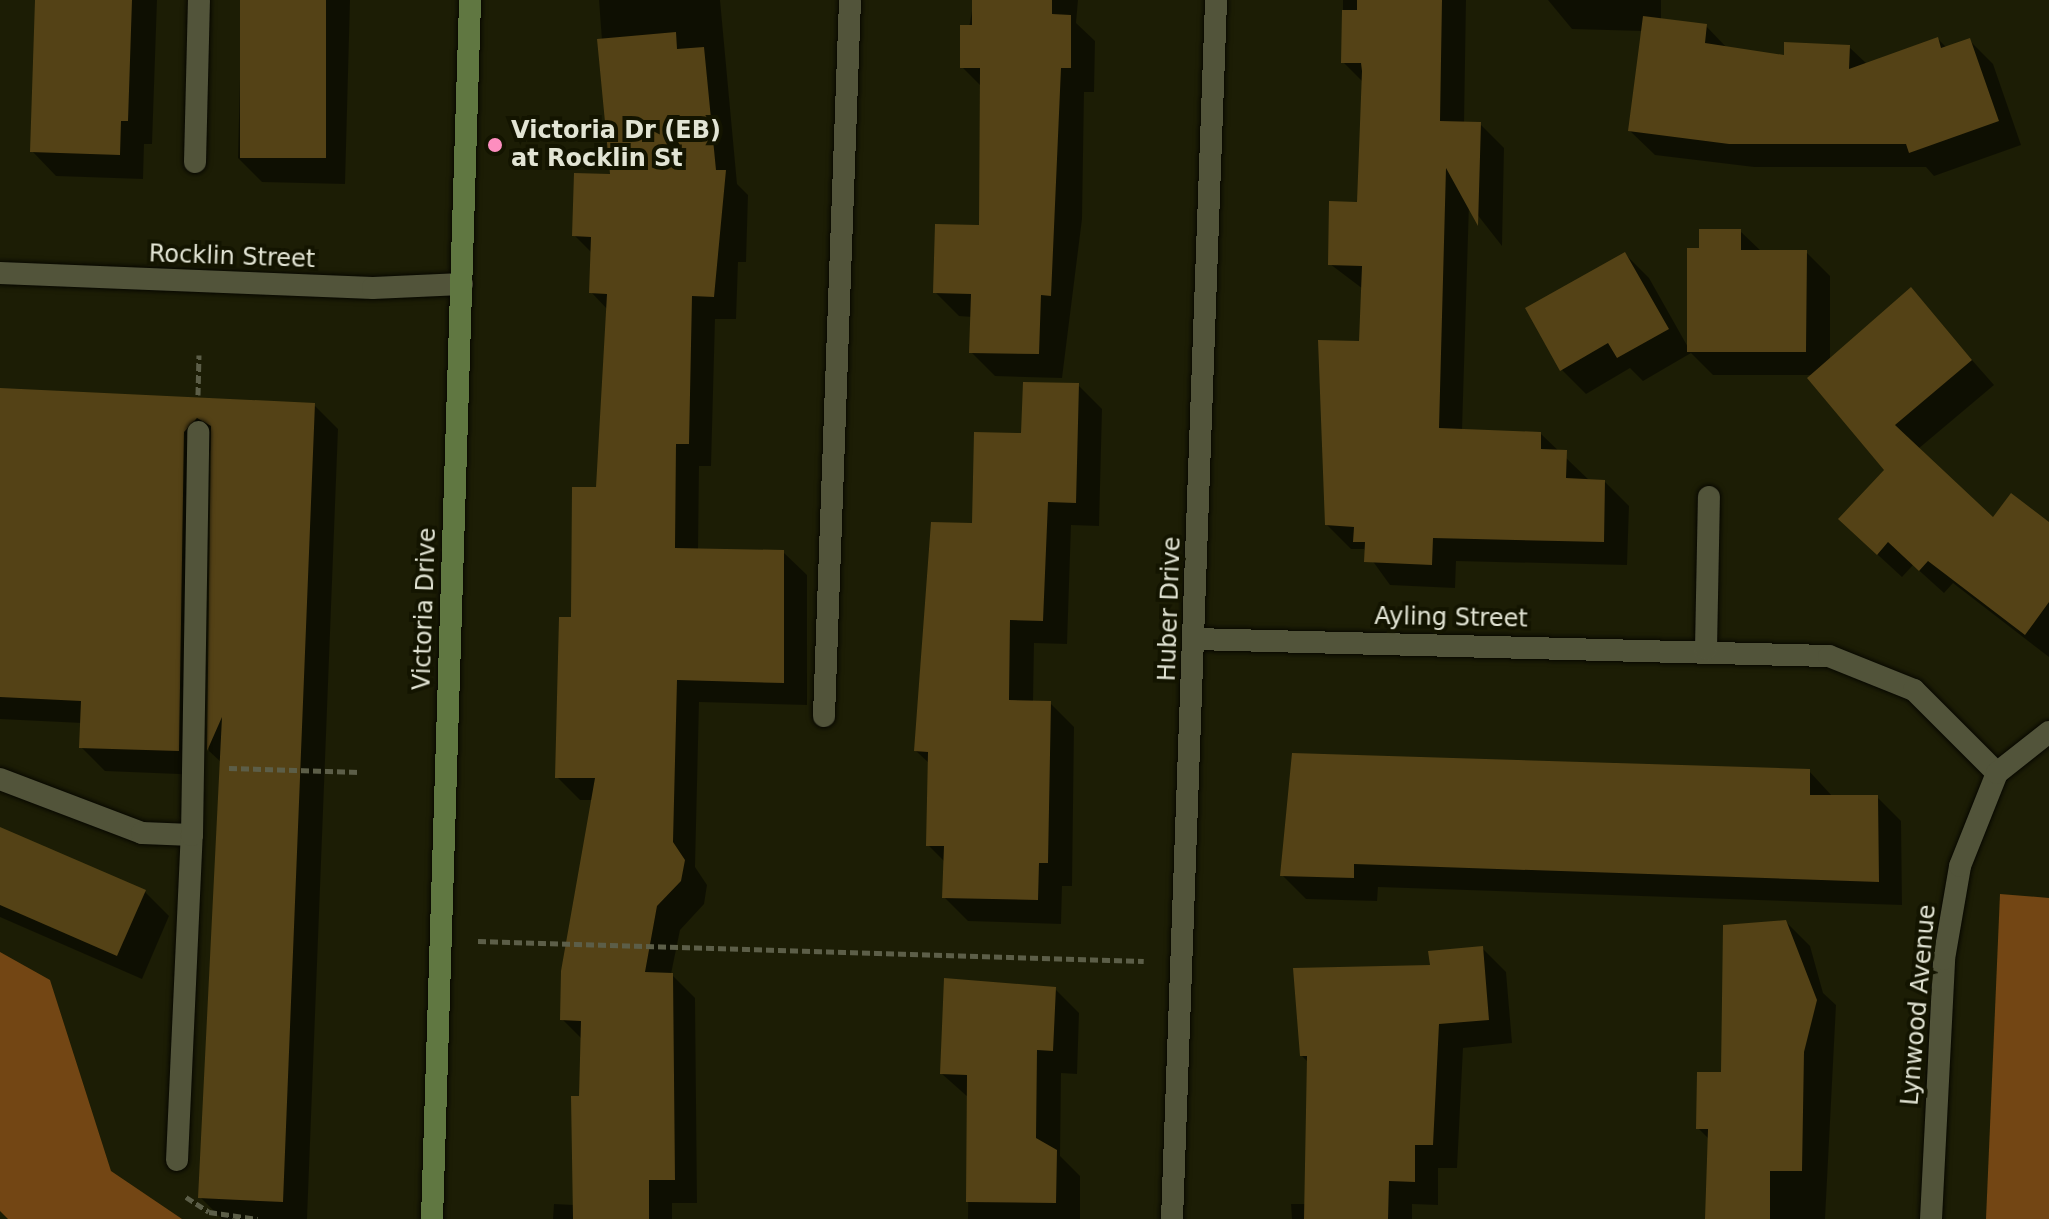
<!DOCTYPE html>
<html>
<head>
<meta charset="utf-8">
<style>
  body { margin:0 }
  #map { position:relative; width:2049px; height:1219px; overflow:hidden; background:#1c1d05; font-family:"DejaVu Sans",sans-serif }
  div>[style] { position:absolute }
  .forest>* { inset:0; background:#734614 }
  .shadow>* { inset:0; background:#0007 }
  .building>* { inset:0; background:#544216; transform-origin:0 0 }
  .path>* { height:5px; margin-top:-2.5px; transform-origin:0; background:repeating-linear-gradient(90deg,#5c5e48 0 8px,transparent 0 12px) }
  .roads { filter:drop-shadow(0 0 2px #070700) drop-shadow(0 0 2px #070700) }
  .service>* { height:22px; margin:-11px; padding:0 11px; transform-origin:11px; border-radius:11px; background:#52543a }
  .minor>* { height:22px; margin:-11px; padding:0 11px; transform-origin:11px; border-radius:11px; background:#52543a }
  .tertiary>* { height:22px; margin:-11px; padding:0 11px; transform-origin:11px; border-radius:11px; background:#52543a }
  .secondary>* { height:22px; margin:-11px; padding:0 11px; transform-origin:11px; border-radius:11px; background:#607741 }
  .dots>* { width:22px; height:22px; translate:-50% -50%; box-sizing:border-box; border:4px solid #131400; border-radius:50% }
  span { translate:-50% -50%; white-space:nowrap; text-align:center; line-height:1.15; -webkit-text-stroke:8px #131400; paint-order:stroke }
  .poi-label { font-size:24px; color:#e2e4d4; font-weight:700 }
  .left { translate:0 -50%; text-align:left }
  .street-label { font-size:24px; color:#e2e4d4 }
</style>
</head>
<body>
<div id="map">
  <div class="forest">
    <i style="clip-path:polygon(2000px 894px,2049px 898px,2049px 1219px,1986px 1219px)"></i>
    <i style="clip-path:polygon(0 952px,50px 980px,111px 1171px,182px 1219px,8px 1219px,0 1211px)"></i>
  </div>
  <div class="shadow">
    <i style="clip-path:polygon(37px 0,157px 0,152px 144px,144px 144px,143px 179px,56px 176px,32px 151px)"></i>
    <i style="clip-path:polygon(242px 0,350px 0,345px 184px,262px 182px,238px 158px)"></i>
    <i style="clip-path:polygon(599px 0,720px 0,737px 184px,748px 195px,746px 262px,738px 262px,736px 319px,715px 319px,711px 466px,699px 466px,698px 551px,783px 552px,807px 575px,807px 705px,699px 702px,695px 867px,707px 885px,704px 904px,680px 930px,671px 974px,695px 998px,697px 1203px,672px 1203px,672px 1219px,553px 1219px,554px 1204px,574px 1205px,583px 1040px,562px 1019px,593px 800px,580px 800px,557px 777px,573px 619px,598px 489px,608px 310px,591px 292px,592px 253px,574px 235px,612px 176px)"></i>
    <i style="clip-path:polygon(974px 0,1078px 0,1076px 23px,1095px 41px,1094px 92px,1084px 92px,1082px 219px,1062px 378px,995px 376px,971px 352px,972px 317px,959px 316px,935px 292px,981px 227px,982px 87px,962px 67px)"></i>
    <i style="clip-path:polygon(1343px 0,1466px 0,1464px 124px,1480px 124px,1504px 148px,1502px 246px,1469px 204px,1462px 431px,1541px 434px,1590px 481px,1605px 482px,1629px 506px,1627px 565px,1456px 561px,1455px 588px,1390px 585px,1364px 549px,1351px 549px,1327px 525px,1320px 342px,1361px 343px,1363px 289px,1330px 264px,1359px 204px,1364px 83px,1343px 62px)"></i>
    <i style="clip-path:polygon(1548px 0,1661px 0,1661px 20px,1706px 26px,1728px 49px,1786px 57px,1849px 47px,1867px 64px,1938px 39px,1947px 48px,1969px 40px,1993px 64px,2021px 145px,1934px 176px,1926px 167px,1754px 167px,1655px 155px,1630px 131px,1643px 31px,1572px 29px)"></i>
    <i style="clip-path:polygon(1740px 231px,1762px 252px,1806px 252px,1830px 276px,1830px 360px,1910px 290px,1994px 385px,1918px 449px,1993px 520px,2049px 524px,2049px 657px,1953px 583px,1944px 593px,1913px 565px,1902px 577px,1865px 543px,1887px 470px,1812px 375px,1713px 375px,1691px 353px,1643px 381px,1630px 368px,1586px 394px,1562px 370px,1625px 254px,1649px 278px,1689px 349px,1701px 250px)"></i>
    <i style="clip-path:polygon(1078px 385px,1102px 409px,1099px 526px,1071px 525px,1067px 644px,1034px 643px,1033px 702px,1050px 703px,1074px 727px,1072px 886px,1062px 886px,1061px 924px,968px 921px,944px 897px,946px 863px,928px 845px,930px 764px,916px 751px,973px 525px,1023px 435px)"></i>
    <i style="clip-path:polygon(0 393px,314px 405px,338px 429px,307px 1219px,222px 1219px,200px 1197px,222px 763px,209px 751px,214px 445px,207px 456px,203px 775px,105px 771px,81px 747px,82px 723px,0 719px)"></i>
    <i style="clip-path:polygon(1809px 771px,1833px 797px,1877px 797px,1901px 821px,1902px 905px,1378px 887px,1377px 901px,1306px 899px,1282px 875px)"></i>
    <i style="clip-path:polygon(0 829px,145px 892px,169px 916px,142px 979px,0 917px)"></i>
    <i style="clip-path:polygon(1786px 922px,1810px 946px,1823px 993px,1836px 1005px,1825px 1219px,1707px 1219px,1710px 1140px,1698px 1128px)"></i>
    <i style="clip-path:polygon(1482px 948px,1506px 972px,1512px 1043px,1463px 1048px,1457px 1168px,1438px 1168px,1438px 1205px,1412px 1204px,1412px 1219px,1292px 1219px,1291px 1204px,1306px 1204px,1309px 1063px,1302px 1056px,1432px 967px)"></i>
    <i style="clip-path:polygon(1055px 989px,1079px 1013px,1077px 1074px,1061px 1073px,1060px 1156px,1080px 1176px,1080px 1219px,968px 1219px,969px 1098px,942px 1074px)"></i>
  </div>
  <div class="building">
    <i style="clip-path:polygon(35px 0,132px 0,128px 121px,121px 121px,120px 155px,30px 152px)"></i>
    <i style="left:240px;top:0;width:86px;height:158px"></i>
    <i style="clip-path:polygon(972px 0,1052px 0,1052px 14px,1071px 15px,1071px 68px,1061px 68px,1051px 296px,1041px 295px,1039px 354px,969px 353px,971px 294px,933px 293px,935px 224px,979px 225px,980px 68px,960px 68px,960px 25px,972px 25px)"></i>
    <i style="clip-path:polygon(1357px 0,1442px 0,1440px 121px,1481px 122px,1478px 226px,1446px 168px,1439px 428px,1541px 432px,1541px 449px,1567px 450px,1566px 478px,1605px 480px,1604px 542px,1433px 538px,1432px 565px,1364px 562px,1365px 542px,1353px 542px,1354px 527px,1325px 525px,1318px 340px,1359px 341px,1362px 266px,1328px 265px,1329px 201px,1357px 202px,1362px 71px,1361px 63px,1341px 63px,1342px 10px,1357px 10px)"></i>
    <i style="clip-path:polygon(1643px 16px,1707px 24px,1705px 43px,1784px 55px,1784px 42px,1850px 45px,1849px 69px,1938px 37px,1941px 48px,1970px 38px,1999px 121px,1909px 153px,1906px 144px,1729px 144px,1628px 131px)"></i>
    <i style="clip-path:polygon(676px 32px,677px 49px,704px 47px,716px 170px,726px 170px,714px 297px,692px 296px,689px 444px,676px 444px,675px 548px,784px 550px,784px 683px,677px 680px,673px 842px,685px 860px,681px 881px,657px 906px,645px 972px,673px 973px,675px 1180px,649px 1180px,649px 1219px,573px 1219px,571px 1096px,579px 1096px,581px 1021px,560px 1020px,561px 971px,595px 778px,555px 778px,559px 617px,571px 617px,572px 487px,596px 487px,607px 294px,589px 293px,591px 237px,572px 236px,574px 173px,610px 174px,597px 39px)"></i>
    <i style="clip-path:polygon(1699px 229px,1741px 229px,1741px 250px,1807px 250px,1806px 352px,1687px 352px,1687px 248px,1699px 248px)"></i>
    <i style="clip-path:polygon(1625px 252px,1669px 329px,1617px 358px,1608px 343px,1560px 371px,1525px 308px)"></i>
    <i style="clip-path:polygon(1911px 287px,1972px 360px,1895px 425px,1993px 517px,2011px 493px,2049px 522px,2049px 602px,2025px 635px,1928px 561px,1919px 571px,1888px 542px,1877px 555px,1838px 519px,1884px 470px,1807px 378px)"></i>
    <i style="clip-path:polygon(1023px 382px,1079px 383px,1076px 503px,1048px 502px,1043px 621px,1010px 620px,1009px 700px,1051px 701px,1048px 863px,1039px 863px,1038px 900px,942px 898px,944px 846px,926px 846px,928px 752px,914px 751px,931px 522px,972px 523px,974px 432px,1021px 433px)"></i>
    <i style="clip-path:polygon(0 388px,315px 403px,283px 1202px,198px 1198px,222px 717px,207px 751px,211px 426px,197px 418px,184px 432px,179px 751px,79px 748px,81px 701px,0 697px)"></i>
    <i style="clip-path:polygon(1292px 753px,1810px 769px,1810px 795px,1878px 795px,1879px 882px,1354px 864px,1354px 878px,1280px 876px)"></i>
    <i style="clip-path:polygon(0 827px,146px 890px,117px 956px,0 905px)"></i>
    <i style="clip-path:polygon(1786px 920px,1817px 1000px,1804px 1052px,1802px 1171px,1770px 1171px,1770px 1219px,1705px 1219px,1708px 1129px,1696px 1129px,1697px 1072px,1721px 1072px,1723px 925px)"></i>
    <i style="clip-path:polygon(1483px 946px,1489px 1020px,1439px 1024px,1433px 1145px,1415px 1145px,1415px 1182px,1389px 1181px,1388px 1219px,1304px 1219px,1307px 1056px,1300px 1056px,1293px 968px,1430px 965px,1428px 951px)"></i>
    <i style="clip-path:polygon(944px 978px,1056px 987px,1053px 1051px,1037px 1050px,1036px 1138px,1057px 1150px,1056px 1203px,966px 1202px,967px 1075px,940px 1074px)"></i>
  </div>
  <div class="path">
    <i style="left:198px;top:395px;width:40px;rotate:-88.6deg"></i>
    <i style="left:229px;top:768px;width:131px;rotate:1.7deg"></i>
    <i style="left:478px;top:941px;width:666px;rotate:1.72deg"></i>
    <i style="left:186px;top:1197px;width:27px;rotate:33deg"></i>
    <i style="left:209px;top:1212px;width:49px;rotate:8.3deg"></i>
  </div>
  <div class="roads">
    <div class="service">
      <i style="left:195px;top:162px;width:162px;rotate:-88.6deg"></i>
      <i style="left:824px;top:716px;width:716px;rotate:-87.92deg"></i>
      <i style="left:0;top:779px;width:152px;rotate:20.8deg"></i>
      <i style="left:142px;top:833px;width:50px;rotate:2.3deg"></i>
      <i style="left:177px;top:1160px;width:325px;rotate:-87.4deg"></i>
      <i style="left:192px;top:835px;width:403px;rotate:-89.1deg"></i>
    </div>
    <div class="minor">
      <i style="left:1195px;top:639px;width:634px;rotate:1.54deg"></i>
      <i style="left:1829px;top:656px;width:92px;rotate:21.8deg"></i>
      <i style="left:1914px;top:690px;width:117px;rotate:45deg"></i>
      <i style="left:1706px;top:649px;width:152px;rotate:-88.9deg"></i>
      <i style="left:1172px;top:1219px;width:1220px;rotate:-87.93deg"></i>
      <i style="left:1931px;top:1219px;width:260px;rotate:-87.1deg"></i>
      <i style="left:1944px;top:959px;width:94px;rotate:-80.2deg"></i>
      <i style="left:1960px;top:866px;width:100px;rotate:-68.3deg"></i>
      <i style="left:1997px;top:773px;width:66px;rotate:-38.3deg"></i>
    </div>
    <div class="tertiary">
      <i style="left:0;top:273px;width:373px;rotate:2.3deg"></i>
      <i style="left:373px;top:288px;width:89px;rotate:-2.6deg"></i>
    </div>
    <div class="secondary">
      <i style="left:432px;top:1219px;width:1220px;rotate:-88.21deg"></i>
    </div>
  </div>
  <div class="dots">
    <i style="left:495px;top:145px;background:#fd8ebf"></i>
  </div>
  <div class="poi-label">
    <span class="left" style="left:511px;top:145px">Victoria Dr (EB)<br>at Rocklin St</span>
  </div>
  <div class="street-label">
    <span style="left:232px;top:257px;rotate:2deg">Rocklin Street</span>
    <span style="left:425px;top:609px;rotate:-88deg">Victoria Drive</span>
    <span style="left:1170px;top:609px;rotate:-88deg">Huber Drive</span>
    <span style="left:1451px;top:618px;rotate:1deg">Ayling Street</span>
    <span style="left:1919px;top:1005px;rotate:-85deg">Lynwood Avenue</span>
  </div>
</div>
</body>
</html>
